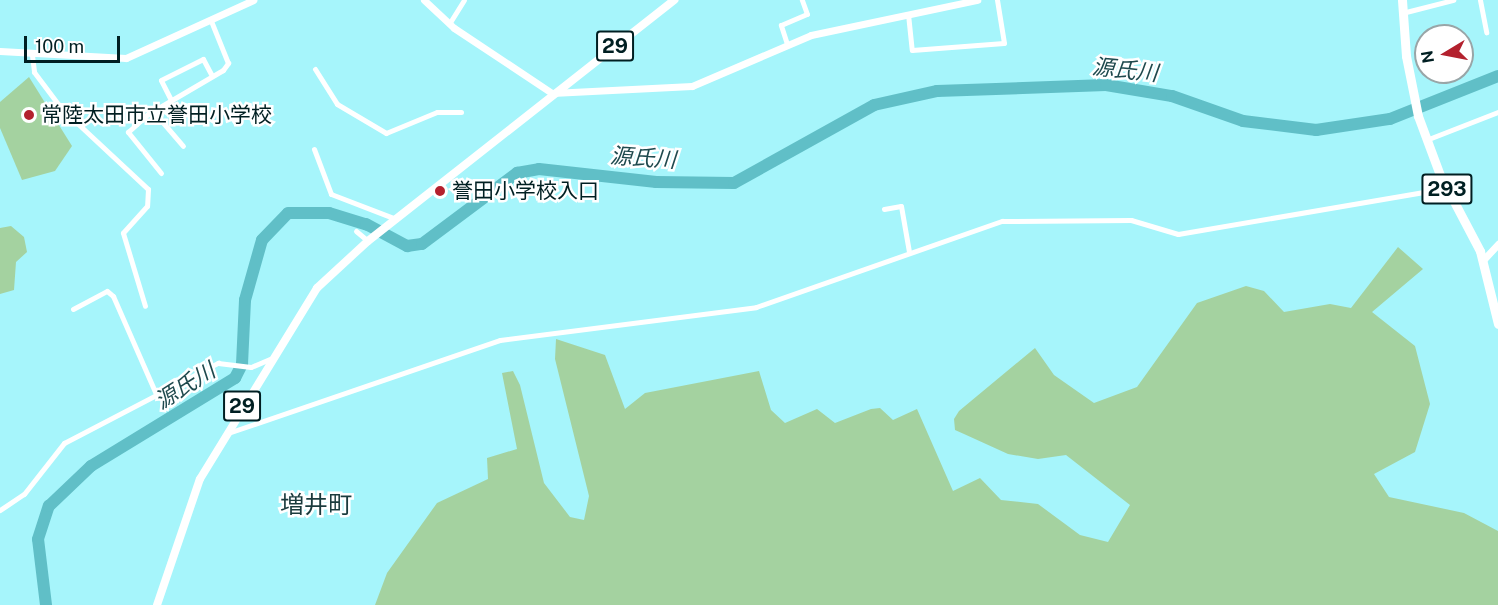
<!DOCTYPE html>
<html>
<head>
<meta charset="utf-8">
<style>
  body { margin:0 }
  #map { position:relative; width:1498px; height:605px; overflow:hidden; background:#a6f5fb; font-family:"Public Sans","Noto Sans JP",sans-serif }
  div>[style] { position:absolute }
  .green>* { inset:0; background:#a4d2a0 }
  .river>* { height:12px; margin:-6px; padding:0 6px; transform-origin:6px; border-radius:6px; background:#60bfc7 }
  .street>* { height:5px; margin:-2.5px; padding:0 2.5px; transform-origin:2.5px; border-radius:2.5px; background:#fff }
  .secondary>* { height:7px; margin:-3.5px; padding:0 3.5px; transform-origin:3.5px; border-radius:3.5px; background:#fff }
  .primary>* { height:8px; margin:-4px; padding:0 4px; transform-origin:4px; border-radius:4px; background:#fff }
  .highway>* { height:9px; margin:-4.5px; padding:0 4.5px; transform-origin:4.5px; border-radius:4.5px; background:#fff }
  .dots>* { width:16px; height:16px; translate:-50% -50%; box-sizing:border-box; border:3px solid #fff; border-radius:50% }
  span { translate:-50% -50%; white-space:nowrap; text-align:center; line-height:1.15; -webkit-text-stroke:5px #fff; paint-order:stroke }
  .shield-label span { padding:2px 4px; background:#fff; border:2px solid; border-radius:4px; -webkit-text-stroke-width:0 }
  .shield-label { font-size:20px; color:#001f22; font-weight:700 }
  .poi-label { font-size:21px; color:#001f22 }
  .left { translate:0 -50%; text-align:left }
  .water-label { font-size:22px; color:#1f4a4e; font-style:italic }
  .quarter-label { font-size:24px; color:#1a3b3d }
  .north { position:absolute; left:1414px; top:24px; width:60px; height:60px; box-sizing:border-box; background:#fff; border:2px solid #99a5a7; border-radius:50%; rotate:260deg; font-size:16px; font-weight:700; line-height:24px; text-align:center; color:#001f22 }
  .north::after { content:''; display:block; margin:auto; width:21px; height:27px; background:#b3212e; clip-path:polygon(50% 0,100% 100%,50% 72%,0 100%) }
  .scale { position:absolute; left:24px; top:36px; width:96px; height:27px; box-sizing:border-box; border:3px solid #001f22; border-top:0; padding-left:8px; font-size:18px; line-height:21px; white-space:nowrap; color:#001f22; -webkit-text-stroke:4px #fff; paint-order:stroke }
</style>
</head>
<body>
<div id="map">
  <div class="green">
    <i style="clip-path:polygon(29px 77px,72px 146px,55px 171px,22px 180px,0 128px,0 102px)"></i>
    <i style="clip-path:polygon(11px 226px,24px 237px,27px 252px,16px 262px,14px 290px,0 294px,0 228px)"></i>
    <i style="clip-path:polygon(1398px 247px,1423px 269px,1372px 312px,1415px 346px,1430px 404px,1415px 452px,1374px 474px,1389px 497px,1464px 513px,1498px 531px,1498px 605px,375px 605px,387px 573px,437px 503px,488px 479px,487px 458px,517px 449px,502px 373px,513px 371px,520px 385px,544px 483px,570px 517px,584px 520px,589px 496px,555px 359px,556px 339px,605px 355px,625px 409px,645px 393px,759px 371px,771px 410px,785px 423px,817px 409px,835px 423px,871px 409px,880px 408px,893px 420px,917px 409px,953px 491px,980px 478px,1001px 500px,1038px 504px,1080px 535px,1108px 542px,1130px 505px,1066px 455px,1038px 459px,1008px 454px,964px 434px,955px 430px,954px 419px,959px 411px,1035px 348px,1054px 375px,1094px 403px,1137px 387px,1197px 303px,1246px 286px,1264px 291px,1284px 312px,1330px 304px,1351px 308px)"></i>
  </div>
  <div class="river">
    <i style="left:46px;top:605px;width:66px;rotate:-96.9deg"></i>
    <i style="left:38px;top:539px;width:35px;rotate:-72deg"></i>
    <i style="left:49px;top:506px;width:58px;rotate:-43.6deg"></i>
    <i style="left:91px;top:466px;width:169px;rotate:-31.4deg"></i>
    <i style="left:235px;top:378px;width:16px;rotate:-63deg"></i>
    <i style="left:242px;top:364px;width:64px;rotate:-87.3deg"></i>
    <i style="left:245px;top:300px;width:62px;rotate:-74.2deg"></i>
    <i style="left:262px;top:240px;width:37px;rotate:-46deg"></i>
    <i style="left:288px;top:213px;width:41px"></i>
    <i style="left:329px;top:213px;width:39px;rotate:17deg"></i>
    <i style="left:366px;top:224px;width:47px;rotate:28.2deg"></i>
    <i style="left:407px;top:246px;width:15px;rotate:-8deg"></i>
    <i style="left:422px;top:244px;width:119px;rotate:-36.8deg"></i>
    <i style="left:517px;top:173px;width:22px;rotate:-10deg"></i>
    <i style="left:539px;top:169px;width:118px;rotate:6.3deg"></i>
    <i style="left:656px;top:182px;width:78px;rotate:0.7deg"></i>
    <i style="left:734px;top:183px;width:160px;rotate:-29.1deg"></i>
    <i style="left:874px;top:105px;width:65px;rotate:-12.5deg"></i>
    <i style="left:937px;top:91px;width:169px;rotate:-2deg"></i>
    <i style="left:1106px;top:85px;width:67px;rotate:9.5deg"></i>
    <i style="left:1172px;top:96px;width:75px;rotate:19.4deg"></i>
    <i style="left:1243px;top:121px;width:74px;rotate:7deg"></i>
    <i style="left:1316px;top:130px;width:75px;rotate:-8.5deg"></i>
    <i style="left:1390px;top:119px;width:116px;rotate:-21.7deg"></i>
  </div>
  <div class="street">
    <i style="left:1480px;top:0;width:33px;rotate:79deg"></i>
    <i style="left:1402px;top:13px;width:53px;rotate:-14.3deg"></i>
    <i style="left:908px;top:14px;width:36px;rotate:84deg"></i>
    <i style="left:912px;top:50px;width:92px;rotate:-4.4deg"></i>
    <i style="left:1004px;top:43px;width:44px;rotate:-99.2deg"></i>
    <i style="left:449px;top:24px;width:28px;rotate:-58deg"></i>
    <i style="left:787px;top:44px;width:20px;rotate:-108deg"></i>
    <i style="left:781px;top:25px;width:28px;rotate:-23deg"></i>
    <i style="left:807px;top:14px;width:15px;rotate:-110deg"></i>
    <i style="left:32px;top:55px;width:17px;rotate:83deg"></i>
    <i style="left:34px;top:72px;width:45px;rotate:53.1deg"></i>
    <i style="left:61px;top:108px;width:119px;rotate:43deg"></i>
    <i style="left:148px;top:189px;width:17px;rotate:93deg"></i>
    <i style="left:147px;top:206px;width:36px;rotate:132deg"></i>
    <i style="left:123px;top:233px;width:76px;rotate:73.2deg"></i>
    <i style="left:315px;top:69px;width:41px;rotate:57.8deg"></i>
    <i style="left:337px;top:104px;width:57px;rotate:30.6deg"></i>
    <i style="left:386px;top:133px;width:55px;rotate:-22.4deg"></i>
    <i style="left:437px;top:112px;width:24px"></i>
    <i style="left:171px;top:100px;width:22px;rotate:-117deg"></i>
    <i style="left:161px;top:80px;width:47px;rotate:-26.6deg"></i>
    <i style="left:203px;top:59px;width:19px;rotate:62deg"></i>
    <i style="left:153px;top:111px;width:46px;rotate:49.4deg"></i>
    <i style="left:1426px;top:140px;width:77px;rotate:-21.3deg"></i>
    <i style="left:314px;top:149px;width:48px;rotate:69.3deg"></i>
    <i style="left:331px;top:194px;width:70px;rotate:21deg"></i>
    <i style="left:161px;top:173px;width:53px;rotate:-128.8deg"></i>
    <i style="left:128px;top:132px;width:27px;rotate:-42deg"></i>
    <i style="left:148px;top:114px;width:87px;rotate:-30.4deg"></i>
    <i style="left:223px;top:70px;width:9px;rotate:-54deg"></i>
    <i style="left:228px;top:63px;width:45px;rotate:-112deg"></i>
    <i style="left:884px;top:209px;width:17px;rotate:-10deg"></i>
    <i style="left:901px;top:206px;width:47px;rotate:80.1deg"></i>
    <i style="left:356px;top:231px;width:16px;rotate:40deg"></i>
    <i style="left:73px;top:309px;width:38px;rotate:-28deg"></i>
    <i style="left:107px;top:291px;width:8px;rotate:40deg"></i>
    <i style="left:113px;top:296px;width:107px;rotate:66.3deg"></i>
    <i style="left:228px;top:433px;width:287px;rotate:-18.9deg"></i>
    <i style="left:500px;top:340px;width:258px;rotate:-7.3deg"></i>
    <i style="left:756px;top:307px;width:261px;rotate:-19.3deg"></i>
    <i style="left:1002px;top:221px;width:129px;rotate:-0.4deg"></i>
    <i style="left:1131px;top:220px;width:49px;rotate:16.6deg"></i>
    <i style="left:1178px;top:234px;width:273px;rotate:-9.7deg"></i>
    <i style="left:0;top:510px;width:29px;rotate:-34deg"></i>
    <i style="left:24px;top:494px;width:65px;rotate:-51.9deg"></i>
    <i style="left:64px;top:443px;width:174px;rotate:-27.5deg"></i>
    <i style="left:218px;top:363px;width:33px;rotate:7deg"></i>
    <i style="left:251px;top:367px;width:21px;rotate:-23deg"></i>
  </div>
  <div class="secondary">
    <i style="left:424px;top:0;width:41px;rotate:43deg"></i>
    <i style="left:454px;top:28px;width:118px;rotate:33.6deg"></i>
    <i style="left:552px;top:93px;width:140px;rotate:-2.9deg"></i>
    <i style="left:692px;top:86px;width:129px;rotate:-23.2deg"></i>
    <i style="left:811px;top:35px;width:170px;rotate:-11.9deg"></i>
    <i style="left:0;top:51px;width:126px;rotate:3.2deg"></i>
    <i style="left:126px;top:58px;width:140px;rotate:-24.5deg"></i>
    <i style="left:1484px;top:259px;width:21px;rotate:-47deg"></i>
  </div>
  <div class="primary">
    <i style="left:157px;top:605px;width:133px;rotate:-71.2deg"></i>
    <i style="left:200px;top:479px;width:224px;rotate:-58.5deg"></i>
    <i style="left:317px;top:288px;width:69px;rotate:-42.7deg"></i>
    <i style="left:368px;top:241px;width:390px;rotate:-38.2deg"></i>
  </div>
  <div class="highway">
    <i style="left:1402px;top:0;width:56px;rotate:85.9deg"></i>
    <i style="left:1406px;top:56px;width:61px;rotate:78.7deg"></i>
    <i style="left:1418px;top:116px;width:63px;rotate:69.6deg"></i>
    <i style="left:1440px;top:175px;width:86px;rotate:62.2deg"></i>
    <i style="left:1480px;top:251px;width:75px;rotate:76.1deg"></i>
  </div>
  <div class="dots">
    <i style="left:29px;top:115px;background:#b3212e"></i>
    <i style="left:440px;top:191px;background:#b3212e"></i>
  </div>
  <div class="shield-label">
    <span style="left:615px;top:46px">29</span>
    <span style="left:1447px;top:189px">293</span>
    <span style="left:242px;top:406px">29</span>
  </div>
  <div class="poi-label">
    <span class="left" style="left:41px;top:115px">常陸太田市立誉田小学校</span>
    <span class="left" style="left:452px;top:191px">誉田小学校入口</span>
  </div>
  <div class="water-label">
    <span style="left:1125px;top:70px;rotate:6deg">源氏川</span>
    <span style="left:643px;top:158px;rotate:4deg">源氏川</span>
    <span style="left:185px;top:386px;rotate:-32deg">源氏川</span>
  </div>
  <div class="quarter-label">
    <span style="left:316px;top:505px">増井町</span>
  </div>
  <div class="north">N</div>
  <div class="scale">100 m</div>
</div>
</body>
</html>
